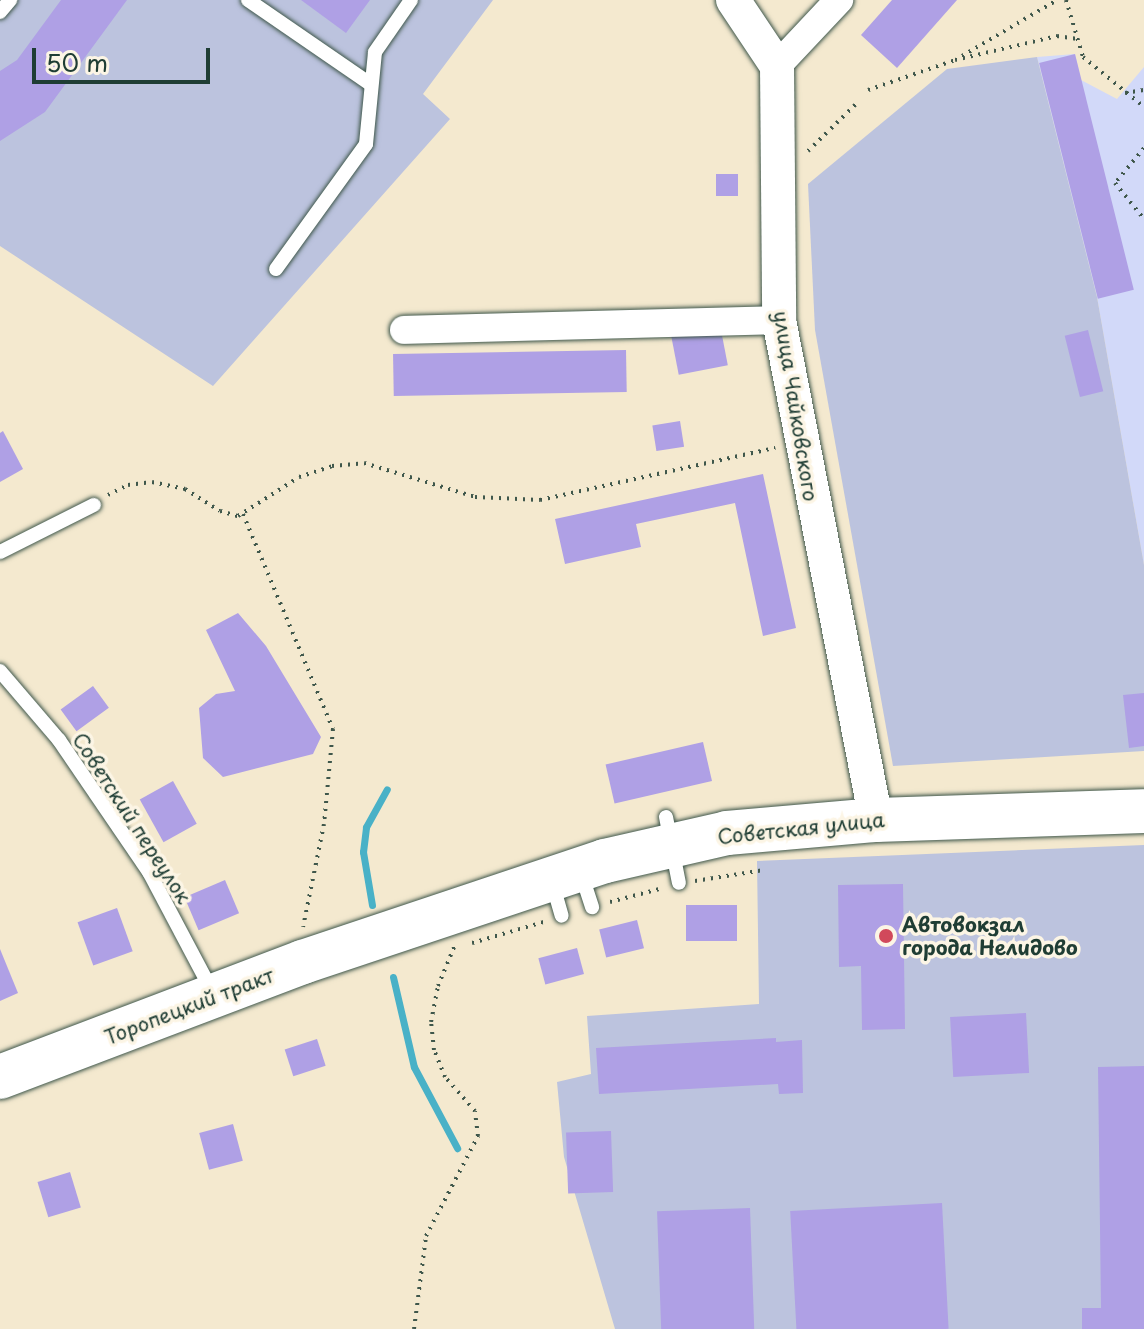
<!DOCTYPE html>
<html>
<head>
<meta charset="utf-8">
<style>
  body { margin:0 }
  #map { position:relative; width:1144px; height:1329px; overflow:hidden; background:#f4e9cf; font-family:"Playpen Sans",sans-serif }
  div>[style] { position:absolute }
  .built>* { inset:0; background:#d2d9f9 }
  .industrial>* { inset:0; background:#bcc3de }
  .stream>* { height:7px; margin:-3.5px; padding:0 3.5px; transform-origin:3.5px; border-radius:3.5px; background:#49b1c7 }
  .building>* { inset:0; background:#afa0e5; transform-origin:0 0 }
  .path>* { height:4px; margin-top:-2px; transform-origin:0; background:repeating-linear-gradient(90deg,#3f574b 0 2px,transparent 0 8px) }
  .roads { filter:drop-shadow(0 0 2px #3f574b) drop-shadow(0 0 2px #3f574b) }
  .service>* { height:14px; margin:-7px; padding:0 7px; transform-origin:7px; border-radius:7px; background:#fff }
  .minor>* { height:28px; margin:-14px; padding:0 14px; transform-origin:14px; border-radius:14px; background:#fff }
  .tertiary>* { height:34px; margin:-17px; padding:0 17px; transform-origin:17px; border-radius:17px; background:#fff }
  .primary>* { height:44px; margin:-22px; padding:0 22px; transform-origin:22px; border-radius:22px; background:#fff }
  .dots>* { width:22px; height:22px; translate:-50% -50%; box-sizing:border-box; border:4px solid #fcf5e5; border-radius:50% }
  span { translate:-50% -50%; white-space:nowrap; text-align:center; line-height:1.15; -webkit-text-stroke:7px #fcf5e5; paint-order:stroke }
  .street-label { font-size:20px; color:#1f3d34 }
  .poi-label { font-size:20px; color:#1f3d34; font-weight:700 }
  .left { translate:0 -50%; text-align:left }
  .scale { position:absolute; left:32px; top:48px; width:178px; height:36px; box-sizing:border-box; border:4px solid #1f3d34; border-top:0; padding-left:10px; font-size:24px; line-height:28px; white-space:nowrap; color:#1f3d34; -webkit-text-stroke:6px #fcf5e5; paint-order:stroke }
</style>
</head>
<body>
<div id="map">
  <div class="built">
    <i style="clip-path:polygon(1075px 54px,1081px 80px,1117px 99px,1144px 67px,1144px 565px,1097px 297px,1037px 57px)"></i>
  </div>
  <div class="industrial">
    <i style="clip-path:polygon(0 0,493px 0,423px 94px,450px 119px,213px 386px,0 246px)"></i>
    <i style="clip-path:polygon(1037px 57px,1097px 297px,1144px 565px,1144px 751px,893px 766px,815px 330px,808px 184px,947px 69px)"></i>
    <i style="clip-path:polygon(1144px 845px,1144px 1329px,615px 1329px,564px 1157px,557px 1082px,591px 1074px,587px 1016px,759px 1004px,757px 861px)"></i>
  </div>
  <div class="stream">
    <i style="left:372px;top:905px;width:54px;rotate:-99.6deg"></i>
    <i style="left:363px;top:852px;width:25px;rotate:-83deg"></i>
    <i style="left:366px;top:827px;width:43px;rotate:-61.1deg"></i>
    <i style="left:393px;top:977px;width:92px;rotate:76.9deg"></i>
    <i style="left:414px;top:1067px;width:92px;rotate:62deg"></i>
  </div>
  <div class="building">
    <i style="clip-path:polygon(61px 0,127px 0,45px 112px,0 141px,0 71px,17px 60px)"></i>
    <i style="clip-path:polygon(301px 0,370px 0,346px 33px)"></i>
    <i style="clip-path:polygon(892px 0,957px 0,897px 68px,861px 35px)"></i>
    <i style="left:1075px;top:54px;width:243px;height:37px;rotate:76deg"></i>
    <i style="left:716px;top:174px;width:22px;height:22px"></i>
    <i style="left:720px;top:325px;width:41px;height:50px;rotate:79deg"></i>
    <i style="left:1088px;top:330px;width:63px;height:24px;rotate:76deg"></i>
    <i style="left:626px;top:350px;width:42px;height:233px;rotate:89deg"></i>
    <i style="left:680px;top:421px;width:26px;height:28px;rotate:81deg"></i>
    <i style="clip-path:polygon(3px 431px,23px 469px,0 482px,0 433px)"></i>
    <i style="clip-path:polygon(763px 474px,796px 628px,763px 636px,735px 503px,636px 524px,641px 547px,565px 564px,555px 519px)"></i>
    <i style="clip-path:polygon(238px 613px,266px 646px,321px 737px,313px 754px,223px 777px,203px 758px,199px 708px,216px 694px,235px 691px,206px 630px)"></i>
    <i style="left:93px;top:686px;width:27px;height:40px;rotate:54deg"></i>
    <i style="clip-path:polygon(1144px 693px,1144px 746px,1129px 748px,1123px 695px)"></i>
    <i style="left:703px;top:742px;width:40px;height:100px;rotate:77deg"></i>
    <i style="left:173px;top:781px;width:49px;height:38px;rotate:61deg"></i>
    <i style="left:225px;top:880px;width:36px;height:44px;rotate:67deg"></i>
    <i style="clip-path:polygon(903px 884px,905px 1029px,862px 1030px,861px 966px,839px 967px,838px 885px)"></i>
    <i style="left:737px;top:905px;width:36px;height:51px;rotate:90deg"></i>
    <i style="left:117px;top:908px;width:46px;height:42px;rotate:70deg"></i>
    <i style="left:637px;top:920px;width:29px;height:39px;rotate:76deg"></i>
    <i style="left:577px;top:948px;width:27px;height:40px;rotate:75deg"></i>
    <i style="clip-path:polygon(0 949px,18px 993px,0 1001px)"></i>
    <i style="left:1026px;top:1013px;width:60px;height:76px;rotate:87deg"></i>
    <i style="clip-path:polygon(776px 1038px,776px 1042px,802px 1040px,803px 1093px,779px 1094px,778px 1084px,599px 1094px,596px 1048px)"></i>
    <i style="left:317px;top:1039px;width:28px;height:34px;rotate:72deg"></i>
    <i style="clip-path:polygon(1144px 1066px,1144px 1329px,1082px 1329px,1082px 1308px,1101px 1308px,1098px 1067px)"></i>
    <i style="left:233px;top:1124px;width:38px;height:35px;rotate:75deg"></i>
    <i style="left:611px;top:1131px;width:61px;height:45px;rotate:88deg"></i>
    <i style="left:70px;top:1172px;width:37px;height:34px;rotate:73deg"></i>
    <i style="left:942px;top:1203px;width:126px;height:152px;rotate:87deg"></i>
    <i style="left:750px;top:1208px;width:121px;height:93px;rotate:88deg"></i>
  </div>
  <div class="path">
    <i style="left:1066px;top:0;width:59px;rotate:73.4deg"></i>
    <i style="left:1083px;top:57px;width:79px;rotate:39.3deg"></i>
    <i style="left:962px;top:56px;width:110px;rotate:-30.5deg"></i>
    <i style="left:868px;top:90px;width:92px;rotate:-19deg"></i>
    <i style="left:955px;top:60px;width:105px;rotate:-13.2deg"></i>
    <i style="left:1057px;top:36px;width:21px;rotate:8deg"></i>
    <i style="left:1125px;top:93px;width:19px;rotate:-9deg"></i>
    <i style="left:1144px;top:148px;width:45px;rotate:129.6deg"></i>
    <i style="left:1115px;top:183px;width:46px;rotate:51.1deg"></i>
    <i style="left:808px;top:151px;width:69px;rotate:-44.4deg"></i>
    <i style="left:108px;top:495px;width:22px;rotate:-27deg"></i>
    <i style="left:128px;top:485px;width:24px;rotate:-7deg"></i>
    <i style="left:152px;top:482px;width:34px;rotate:12deg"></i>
    <i style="left:185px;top:489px;width:41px;rotate:32.2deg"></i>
    <i style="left:220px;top:511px;width:19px;rotate:16deg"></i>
    <i style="left:238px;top:516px;width:72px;rotate:-32.6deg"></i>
    <i style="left:299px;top:477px;width:35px;rotate:-18deg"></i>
    <i style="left:332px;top:466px;width:32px;rotate:-5deg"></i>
    <i style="left:364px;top:463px;width:116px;rotate:17deg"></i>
    <i style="left:475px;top:497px;width:65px;rotate:2.6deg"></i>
    <i style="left:540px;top:500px;width:241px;rotate:-12.5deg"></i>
    <i style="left:243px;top:514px;width:233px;rotate:67.3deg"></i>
    <i style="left:333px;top:729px;width:95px;rotate:95.4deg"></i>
    <i style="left:324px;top:824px;width:105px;rotate:101.5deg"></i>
    <i style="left:695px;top:881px;width:70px;rotate:-9.1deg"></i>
    <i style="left:610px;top:902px;width:55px;rotate:-14.8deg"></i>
    <i style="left:472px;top:943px;width:75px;rotate:-16.3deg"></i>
    <i style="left:414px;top:1329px;width:94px;rotate:-82.6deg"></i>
    <i style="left:426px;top:1236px;width:113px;rotate:-62.5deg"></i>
    <i style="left:478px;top:1136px;width:25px;rotate:-97deg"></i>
    <i style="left:475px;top:1111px;width:45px;rotate:-131.4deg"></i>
    <i style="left:445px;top:1077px;width:29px;rotate:-112deg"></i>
    <i style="left:434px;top:1050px;width:28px;rotate:-96deg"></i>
    <i style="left:431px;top:1022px;width:37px;rotate:-79deg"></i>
    <i style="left:438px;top:986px;width:44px;rotate:-67.5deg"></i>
  </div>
  <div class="roads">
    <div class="service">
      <i style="left:248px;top:0;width:148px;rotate:34.5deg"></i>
      <i style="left:0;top:12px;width:16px;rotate:-50deg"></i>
      <i style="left:276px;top:269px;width:154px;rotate:-54.2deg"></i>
      <i style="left:366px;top:144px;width:92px;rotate:-84.4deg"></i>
      <i style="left:375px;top:52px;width:63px;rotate:-55.3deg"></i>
      <i style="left:0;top:552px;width:105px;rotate:-26.6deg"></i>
      <i style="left:0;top:671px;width:91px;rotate:49.5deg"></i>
      <i style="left:59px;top:740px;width:160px;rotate:55.7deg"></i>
      <i style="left:149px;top:872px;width:137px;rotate:62.1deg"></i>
      <i style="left:666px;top:817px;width:67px;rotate:78.9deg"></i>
      <i style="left:581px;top:873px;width:36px;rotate:72deg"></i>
      <i style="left:552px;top:882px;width:35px;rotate:74deg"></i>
    </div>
    <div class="minor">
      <i style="left:777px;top:66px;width:91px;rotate:-46.8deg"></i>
      <i style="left:404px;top:330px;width:375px;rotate:-1.5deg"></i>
    </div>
    <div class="tertiary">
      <i style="left:733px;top:0;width:79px;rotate:56.3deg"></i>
      <i style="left:777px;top:66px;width:254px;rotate:89.5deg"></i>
      <i style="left:779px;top:320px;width:509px;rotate:79.02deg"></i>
    </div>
    <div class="primary">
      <i style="left:0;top:1077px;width:324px;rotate:-20.8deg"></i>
      <i style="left:303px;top:962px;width:318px;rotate:-18.5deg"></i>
      <i style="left:605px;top:861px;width:125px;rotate:-12.9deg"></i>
      <i style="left:727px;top:833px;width:150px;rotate:-5deg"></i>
      <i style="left:876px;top:820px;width:268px;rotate:-1.9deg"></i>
    </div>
  </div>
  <div class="dots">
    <i style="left:886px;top:936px;background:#d1495b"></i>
  </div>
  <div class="street-label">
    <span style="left:796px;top:406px;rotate:81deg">улица Чайковского</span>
    <span style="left:132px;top:818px;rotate:57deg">Советский переулок</span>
    <span style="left:801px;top:828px;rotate:-6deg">Советская улица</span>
    <span style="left:189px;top:1006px;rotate:-21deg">Торопецкий тракт</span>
  </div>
  <div class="poi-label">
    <span class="left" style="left:902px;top:936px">Автовокзал<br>города Нелидово</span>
  </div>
  <div class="scale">50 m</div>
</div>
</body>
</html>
